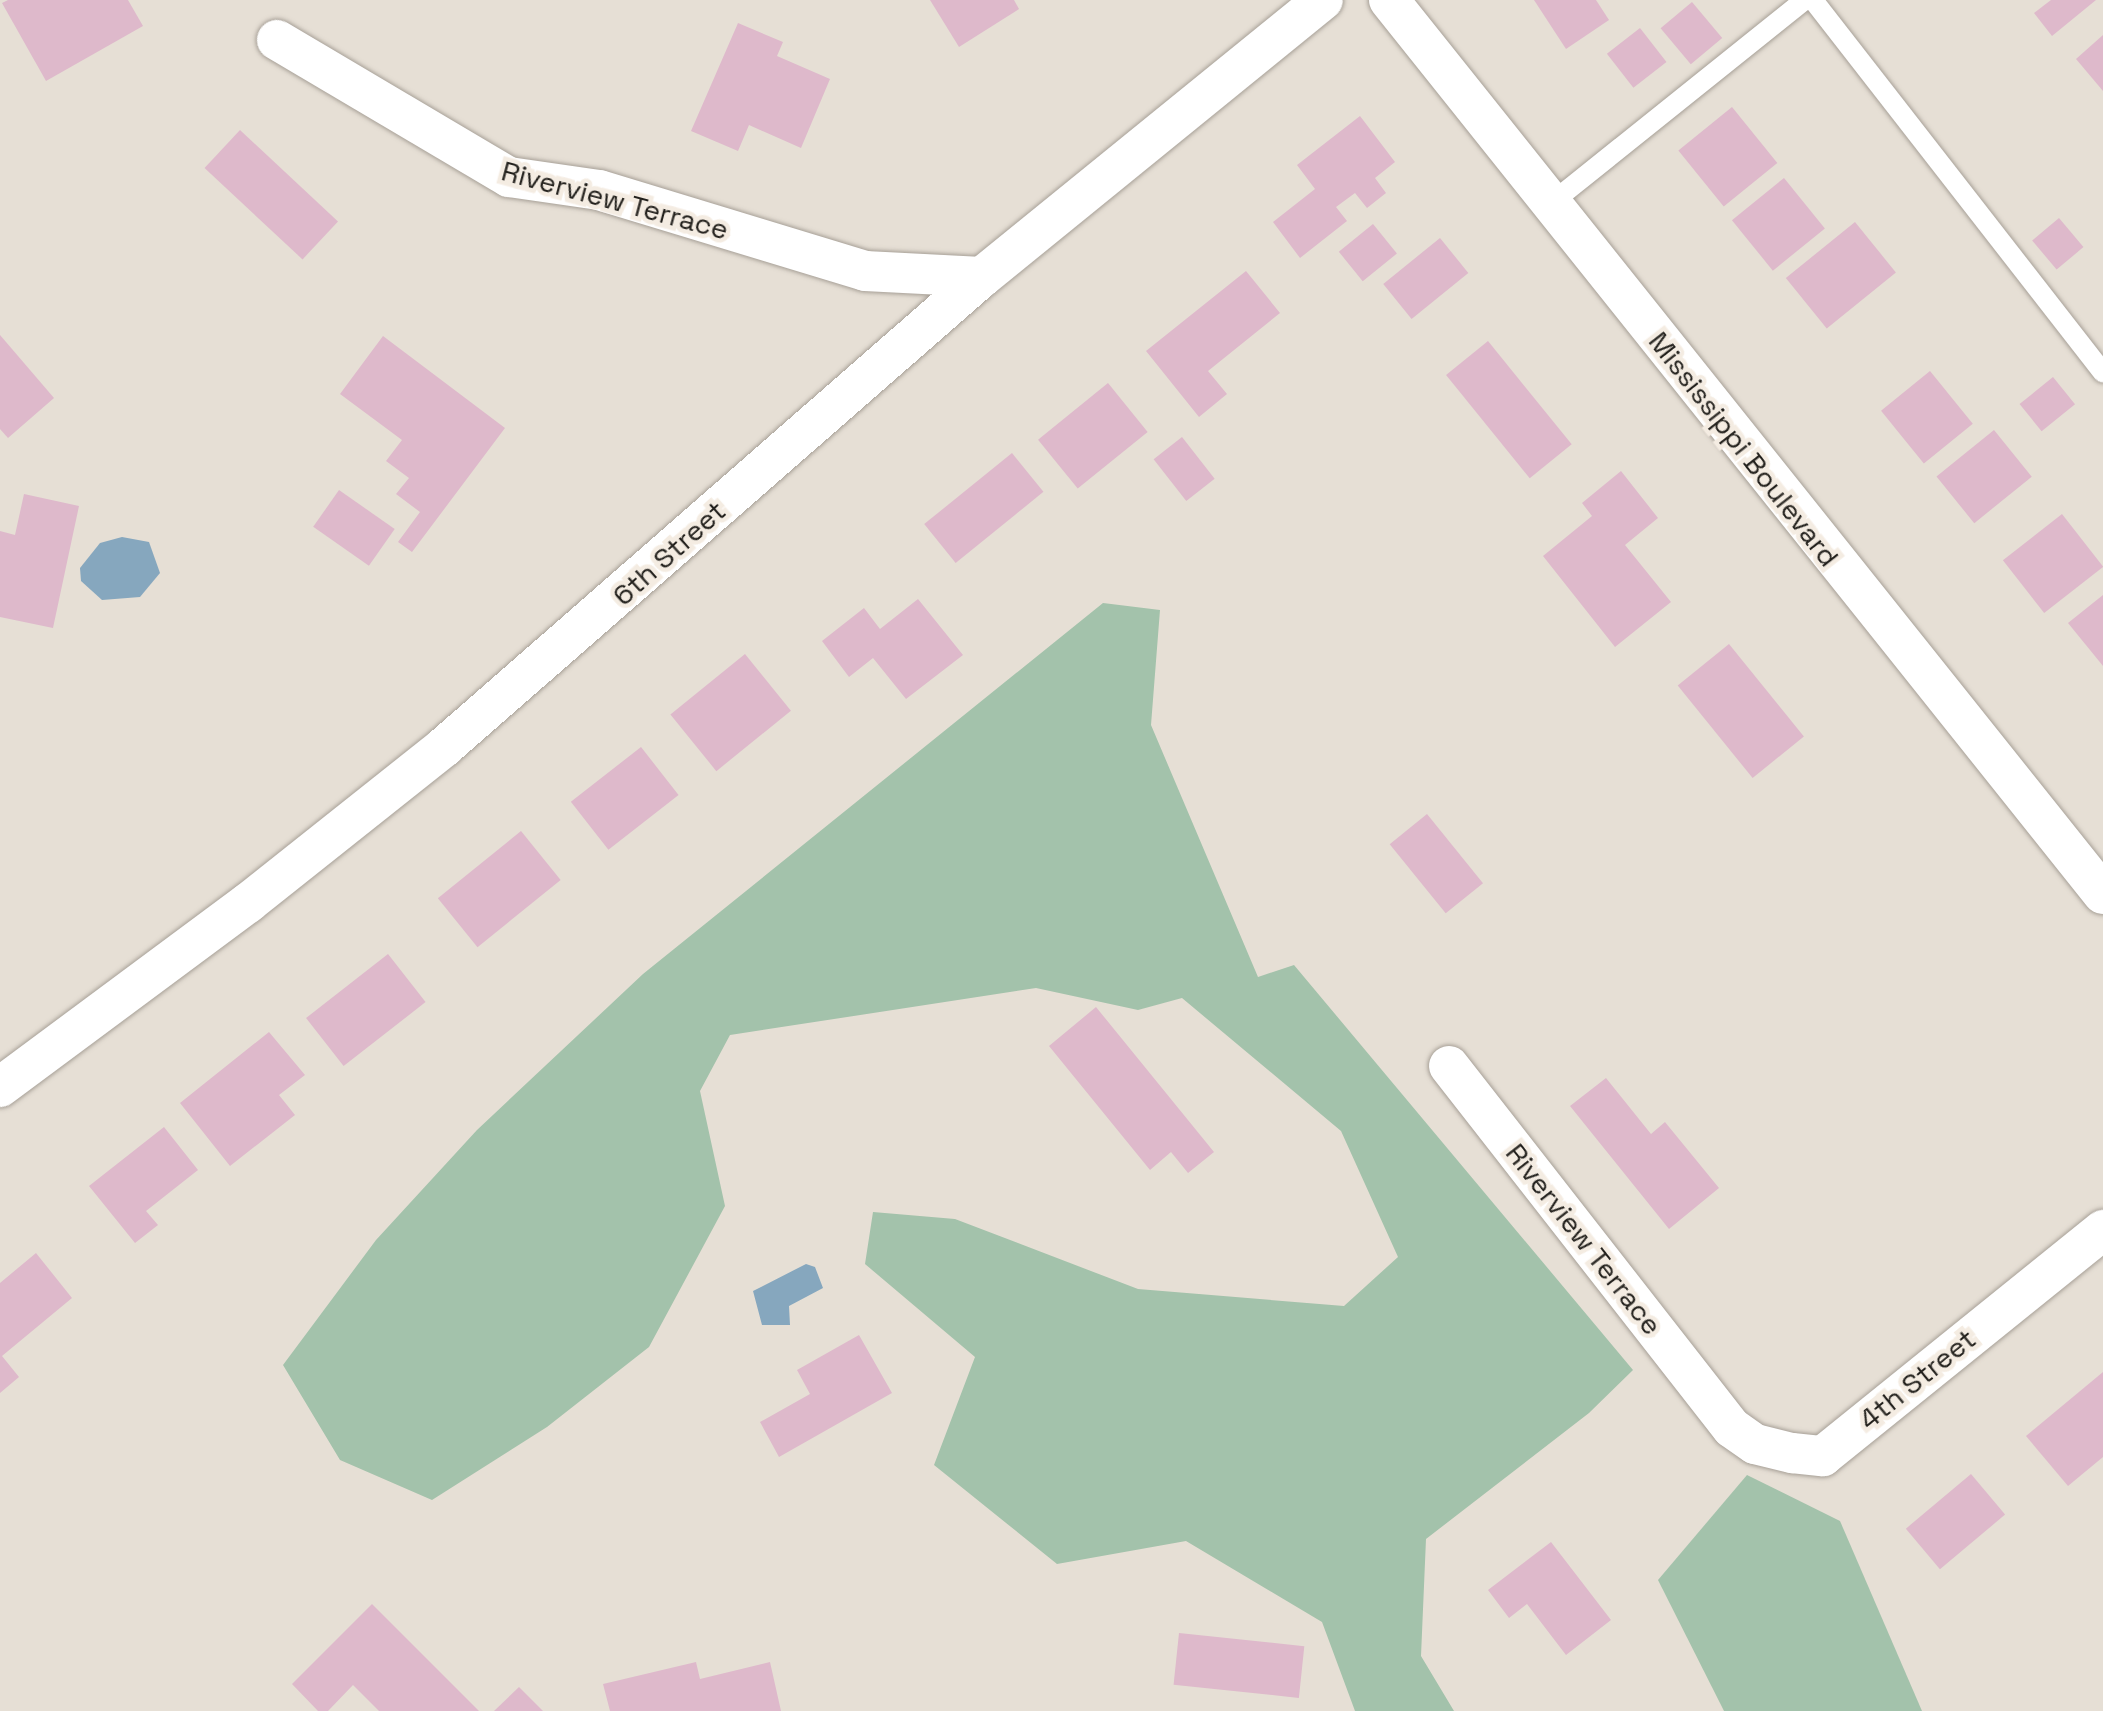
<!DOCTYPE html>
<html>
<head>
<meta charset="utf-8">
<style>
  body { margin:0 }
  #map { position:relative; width:2103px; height:1711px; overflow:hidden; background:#e6dfd5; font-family:"Space Grotesk",sans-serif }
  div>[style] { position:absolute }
  .green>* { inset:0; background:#a3c2ab }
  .water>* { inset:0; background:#86a7be }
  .building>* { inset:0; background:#deb9cb; transform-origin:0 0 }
  .roads { filter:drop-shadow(0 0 2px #a7a097) drop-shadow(0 0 2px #a7a097) }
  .service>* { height:20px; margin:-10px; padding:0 10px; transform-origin:10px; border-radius:10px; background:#fff }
  .minor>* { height:40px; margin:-20px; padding:0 20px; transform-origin:20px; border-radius:20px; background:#fff }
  span { translate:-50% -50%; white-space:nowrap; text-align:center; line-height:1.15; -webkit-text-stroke:9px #f4ece2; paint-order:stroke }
  .street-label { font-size:28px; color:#23211d }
</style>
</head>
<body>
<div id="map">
  <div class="green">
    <i style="clip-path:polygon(1103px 603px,1160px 610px,1151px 725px,1258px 977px,1294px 965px,1633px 1370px,1589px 1413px,1426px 1539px,1421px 1656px,1454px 1711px,1355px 1711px,1322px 1622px,1186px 1541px,1057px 1564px,934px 1465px,975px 1357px,865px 1264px,873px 1212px,955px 1219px,1138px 1289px,1344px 1306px,1398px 1257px,1341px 1131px,1182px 998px,1138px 1010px,1036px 988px,730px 1035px,700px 1091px,725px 1206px,649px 1347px,547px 1427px,432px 1500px,340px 1460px,283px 1365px,376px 1240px,477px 1130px,643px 974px)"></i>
    <i style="clip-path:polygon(1747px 1475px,1840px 1521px,1922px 1711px,1724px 1711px,1658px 1580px)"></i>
  </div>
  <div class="water">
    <i style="clip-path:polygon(122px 537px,149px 542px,160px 573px,140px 597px,102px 600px,81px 581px,80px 568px,100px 543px)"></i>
    <i style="clip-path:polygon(806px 1264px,815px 1267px,823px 1288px,789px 1306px,790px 1325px,762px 1325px,753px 1291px)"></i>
  </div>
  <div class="building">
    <i style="clip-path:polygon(8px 0,128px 0,143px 26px,46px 81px,2px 3px)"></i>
    <i style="clip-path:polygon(930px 0,1014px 0,1019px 9px,959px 47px)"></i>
    <i style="clip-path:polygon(1534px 0,1596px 0,1609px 20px,1566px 49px)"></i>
    <i style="clip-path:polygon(2051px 0,2096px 0,2052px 36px,2034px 13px)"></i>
    <i style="left:1692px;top:2px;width:47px;height:41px;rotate:50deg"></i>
    <i style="clip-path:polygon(738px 23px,783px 42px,777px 56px,830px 79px,801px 148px,749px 125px,738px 151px,691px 131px)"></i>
    <i style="left:1640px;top:28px;width:43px;height:42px;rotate:52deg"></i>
    <i style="clip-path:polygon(2103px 35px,2103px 91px,2076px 59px)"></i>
    <i style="left:1732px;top:107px;width:72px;height:69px;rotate:51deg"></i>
    <i style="clip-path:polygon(1360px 116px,1395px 162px,1375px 178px,1386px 193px,1367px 208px,1355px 193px,1336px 207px,1347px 221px,1300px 258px,1273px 222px,1315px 189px,1297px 165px)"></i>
    <i style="left:240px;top:130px;width:134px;height:52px;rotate:43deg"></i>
    <i style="left:1784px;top:178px;width:65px;height:67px;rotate:51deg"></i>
    <i style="left:2059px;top:218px;width:38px;height:35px;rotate:50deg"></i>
    <i style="left:1855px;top:222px;width:65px;height:89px;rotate:51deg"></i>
    <i style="left:1373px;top:224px;width:38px;height:44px;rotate:51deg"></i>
    <i style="left:1440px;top:238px;width:45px;height:73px;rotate:51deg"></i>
    <i style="clip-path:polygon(1246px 271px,1280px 313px,1208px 371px,1227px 394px,1199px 417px,1146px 351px)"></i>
    <i style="clip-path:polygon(0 335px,54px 398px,8px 438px,0 429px)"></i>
    <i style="clip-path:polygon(383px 336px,505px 428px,412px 552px,398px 542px,420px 512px,396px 494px,409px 478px,386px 461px,402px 440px,340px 394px)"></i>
    <i style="left:1488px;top:341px;width:133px;height:54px;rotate:51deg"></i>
    <i style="left:1930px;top:371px;width:68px;height:63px;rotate:51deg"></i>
    <i style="left:2053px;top:377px;width:35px;height:43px;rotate:51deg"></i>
    <i style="left:1108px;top:383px;width:63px;height:90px;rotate:51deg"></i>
    <i style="left:1994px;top:430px;width:60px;height:74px;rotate:51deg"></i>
    <i style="left:1182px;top:437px;width:53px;height:36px;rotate:52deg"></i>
    <i style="left:1012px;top:453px;width:50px;height:113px;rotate:51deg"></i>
    <i style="clip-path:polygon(1621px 471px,1658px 518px,1625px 545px,1671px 602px,1615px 647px,1543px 556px,1592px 516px,1582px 503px)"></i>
    <i style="left:339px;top:490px;width:68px;height:45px;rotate:35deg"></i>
    <i style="clip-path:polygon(24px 494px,79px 506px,53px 628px,0 617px,0 531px,15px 535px)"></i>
    <i style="left:2062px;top:514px;width:67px;height:75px;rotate:52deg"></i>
    <i style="clip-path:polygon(2103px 595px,2103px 666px,2068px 623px)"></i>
    <i style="clip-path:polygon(918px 599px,963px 655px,906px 699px,873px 658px,849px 677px,822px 641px,864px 608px,880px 629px)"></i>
    <i style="left:1729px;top:644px;width:119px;height:66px;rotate:51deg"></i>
    <i style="left:745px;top:654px;width:73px;height:96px;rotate:51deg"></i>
    <i style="left:641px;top:747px;width:61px;height:89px;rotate:52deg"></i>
    <i style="left:1427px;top:814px;width:89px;height:48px;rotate:51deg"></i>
    <i style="left:521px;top:831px;width:63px;height:107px;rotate:51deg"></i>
    <i style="left:388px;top:954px;width:61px;height:104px;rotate:52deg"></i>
    <i style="clip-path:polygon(1096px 1007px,1214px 1152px,1188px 1173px,1171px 1152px,1150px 1170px,1049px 1046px)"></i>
    <i style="clip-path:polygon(269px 1032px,305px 1075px,279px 1095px,295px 1115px,230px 1166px,180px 1103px)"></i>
    <i style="clip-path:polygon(1606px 1078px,1651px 1134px,1665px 1122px,1719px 1188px,1669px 1229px,1570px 1106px)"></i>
    <i style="clip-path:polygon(164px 1127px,198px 1170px,146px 1211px,158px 1225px,135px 1243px,89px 1186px)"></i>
    <i style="clip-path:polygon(36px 1253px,72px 1298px,2px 1356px,19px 1377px,0 1393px,0 1283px)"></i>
    <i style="clip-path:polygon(859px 1335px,892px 1393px,779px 1457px,760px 1422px,810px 1394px,797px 1370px)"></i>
    <i style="clip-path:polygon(2103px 1372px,2103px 1457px,2068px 1486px,2026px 1436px)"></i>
    <i style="left:1971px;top:1474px;width:53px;height:85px;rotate:50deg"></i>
    <i style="clip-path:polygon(1551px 1542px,1611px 1620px,1566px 1655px,1527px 1604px,1509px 1618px,1488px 1590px)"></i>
    <i style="clip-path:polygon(372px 1604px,479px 1711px,379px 1711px,353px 1685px,328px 1711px,318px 1711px,292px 1684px)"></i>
    <i style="left:1179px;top:1633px;width:126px;height:52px;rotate:6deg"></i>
    <i style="clip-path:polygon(696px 1662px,700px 1679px,770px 1662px,781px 1711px,610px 1711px,603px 1684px)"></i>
    <i style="clip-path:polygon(519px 1687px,543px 1711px,494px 1711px)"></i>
  </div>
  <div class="roads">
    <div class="service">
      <i style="left:1813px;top:0;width:472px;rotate:52.1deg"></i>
      <i style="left:1550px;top:204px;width:327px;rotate:-38.7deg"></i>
    </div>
    <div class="minor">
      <i style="left:1389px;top:0;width:1144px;rotate:51.39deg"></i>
      <i style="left:277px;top:40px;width:269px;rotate:30.6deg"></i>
      <i style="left:509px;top:177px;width:91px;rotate:8.2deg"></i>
      <i style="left:599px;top:190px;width:278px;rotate:16.9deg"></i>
      <i style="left:865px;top:271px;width:117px;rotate:2.9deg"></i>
      <i style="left:1449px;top:1066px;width:459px;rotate:52deg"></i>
      <i style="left:1732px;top:1428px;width:28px;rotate:35deg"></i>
      <i style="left:1755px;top:1444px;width:38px;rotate:14deg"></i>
      <i style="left:1792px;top:1453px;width:31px;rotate:6deg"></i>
      <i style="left:1823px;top:1456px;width:360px;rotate:-38.9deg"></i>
      <i style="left:0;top:1087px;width:309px;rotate:-36.6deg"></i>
      <i style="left:248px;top:903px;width:251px;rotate:-38.5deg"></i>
      <i style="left:444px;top:747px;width:714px;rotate:-41.14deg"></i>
      <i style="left:982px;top:277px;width:439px;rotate:-39.1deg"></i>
    </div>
  </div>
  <div class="street-label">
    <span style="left:615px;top:200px;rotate:15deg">Riverview Terrace</span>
    <span style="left:1744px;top:449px;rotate:52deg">Mississippi Boulevard</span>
    <span style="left:669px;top:553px;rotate:-42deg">6th Street</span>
    <span style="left:1584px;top:1239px;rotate:52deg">Riverview Terrace</span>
    <span style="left:1917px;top:1379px;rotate:-39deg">4th Street</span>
  </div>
</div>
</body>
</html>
